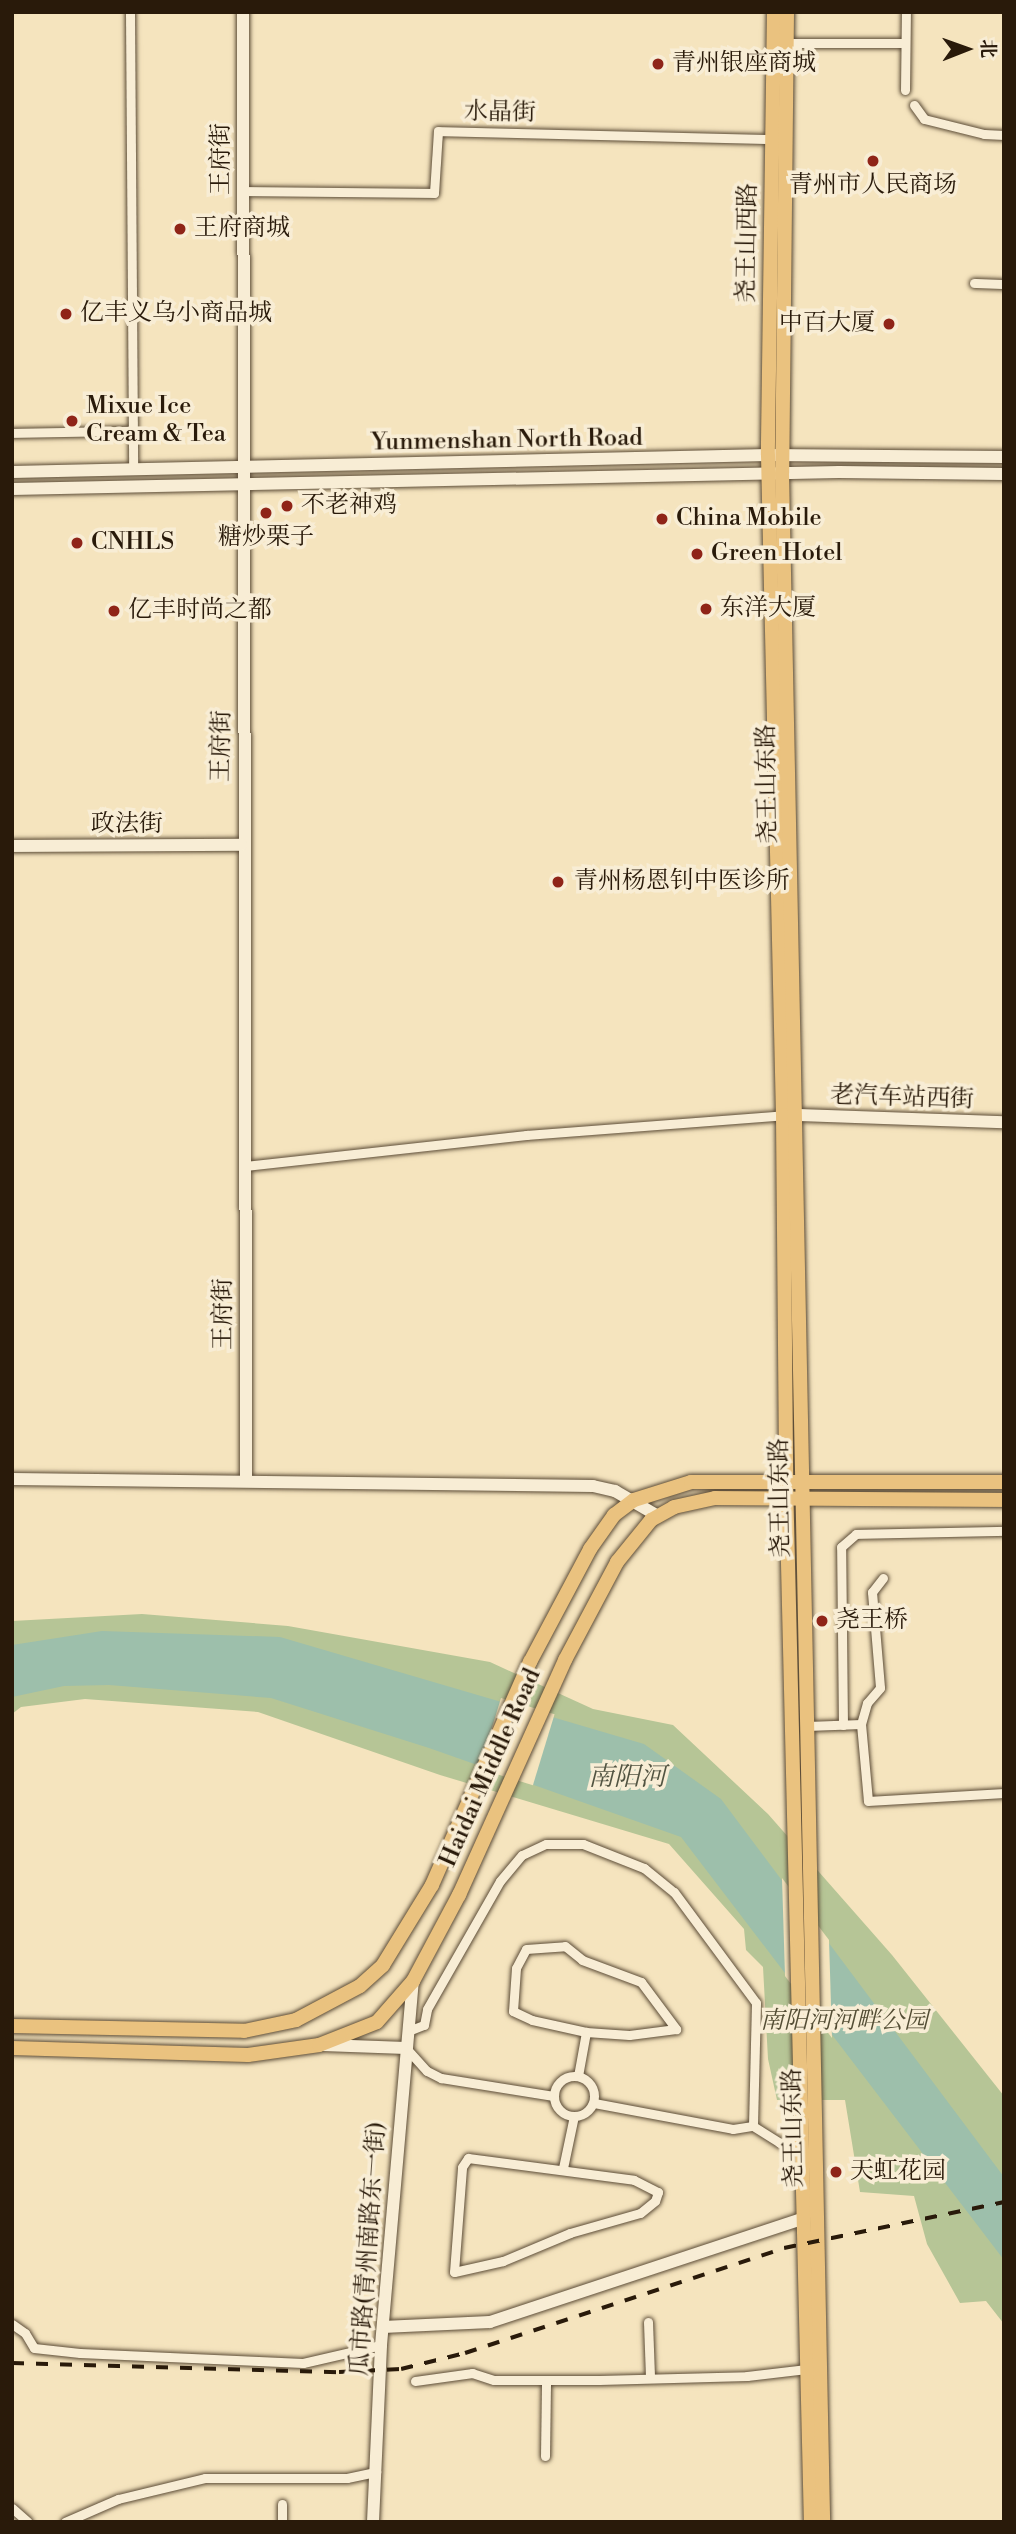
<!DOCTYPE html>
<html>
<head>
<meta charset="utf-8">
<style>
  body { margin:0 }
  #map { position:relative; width:1016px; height:2534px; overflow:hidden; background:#f5e4be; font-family:"Libre Bodoni","Noto Serif SC",serif }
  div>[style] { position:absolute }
  .green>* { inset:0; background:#b6c596 }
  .water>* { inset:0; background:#9dbfab }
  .pier>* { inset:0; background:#f5e4be; transform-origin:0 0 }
  .roads { filter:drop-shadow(0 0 2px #5c4c37) drop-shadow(0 0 2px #5c4c37) }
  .minor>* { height:9px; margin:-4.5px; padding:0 4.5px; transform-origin:4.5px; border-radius:4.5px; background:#f8edd5 }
  .minor>.ring { margin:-4.5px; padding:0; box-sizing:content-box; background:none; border:9px solid #f8edd5; border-radius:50% }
  .tertiary>* { height:12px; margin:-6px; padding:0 6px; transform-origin:6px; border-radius:6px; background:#f8edd5 }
  .secondary>* { height:12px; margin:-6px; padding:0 6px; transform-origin:6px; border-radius:6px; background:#f8edd5 }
  .primary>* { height:14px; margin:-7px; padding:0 7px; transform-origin:7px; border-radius:7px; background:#eac27f }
  .rail>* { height:3.5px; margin-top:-1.75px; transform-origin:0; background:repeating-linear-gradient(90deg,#291a0a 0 12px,transparent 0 24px) }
  .dots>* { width:19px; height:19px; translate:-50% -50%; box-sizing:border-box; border:4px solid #f8edd5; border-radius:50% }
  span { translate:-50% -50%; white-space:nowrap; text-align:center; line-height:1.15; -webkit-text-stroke:7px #f8edd5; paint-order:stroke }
  .poi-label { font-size:24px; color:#291a0a }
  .left { translate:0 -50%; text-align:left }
  .right { translate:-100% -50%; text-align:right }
  .street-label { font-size:24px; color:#291a0a }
  .park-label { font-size:24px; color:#534d34; font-style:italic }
  .water-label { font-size:26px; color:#525442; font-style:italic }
  .frame { position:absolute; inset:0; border:14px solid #291a0a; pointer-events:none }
  .north { position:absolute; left:932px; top:14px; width:70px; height:70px; -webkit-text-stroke:5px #f8edd5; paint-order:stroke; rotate:89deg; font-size:19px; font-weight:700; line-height:28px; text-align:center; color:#291a0a }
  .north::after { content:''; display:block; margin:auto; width:24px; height:32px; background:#291a0a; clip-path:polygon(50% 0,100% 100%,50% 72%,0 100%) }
</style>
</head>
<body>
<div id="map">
  <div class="green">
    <i style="clip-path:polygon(142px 1614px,288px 1626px,490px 1662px,593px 1709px,673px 1725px,768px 1814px,892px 1955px,1004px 2096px,1004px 2324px,986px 2301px,960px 2303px,927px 2244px,914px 2196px,860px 2192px,845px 2100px,777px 2100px,768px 2059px,763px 1967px,746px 1950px,744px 1929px,669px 1844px,440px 1775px,258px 1712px,85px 1699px,21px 1707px,12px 1714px,12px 1621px)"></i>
  </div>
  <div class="water">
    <i style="clip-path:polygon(102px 1631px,280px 1637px,644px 1744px,721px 1799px,1004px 2177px,1004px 2260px,681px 1837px,429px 1748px,271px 1698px,109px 1685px,64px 1686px,12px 1697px,12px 1645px)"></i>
  </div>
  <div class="pier">
    <i style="left:501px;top:1698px;width:56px;height:74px;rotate:17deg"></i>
    <i style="clip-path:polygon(782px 1878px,829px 1940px,832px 2038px,785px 1976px)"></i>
  </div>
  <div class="roads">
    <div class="minor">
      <i style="left:130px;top:12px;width:458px;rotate:89.6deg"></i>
      <i style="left:786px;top:43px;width:119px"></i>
      <i style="left:905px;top:90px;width:78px;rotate:-89.3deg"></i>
      <i style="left:914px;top:105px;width:17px;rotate:54deg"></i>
      <i style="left:924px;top:119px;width:62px;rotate:14deg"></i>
      <i style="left:984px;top:134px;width:20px;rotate:3deg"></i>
      <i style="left:243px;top:191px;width:191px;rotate:0.6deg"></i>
      <i style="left:434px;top:193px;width:62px;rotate:-86.3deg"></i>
      <i style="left:438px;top:131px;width:334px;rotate:1.4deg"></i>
      <i style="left:974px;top:283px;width:30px;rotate:2deg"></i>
      <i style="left:12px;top:433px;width:118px;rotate:-1deg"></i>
      <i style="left:245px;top:1166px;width:283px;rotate:-6.3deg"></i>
      <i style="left:526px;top:1135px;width:262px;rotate:-4.4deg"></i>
      <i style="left:883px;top:1578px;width:18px;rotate:128deg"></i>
      <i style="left:872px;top:1592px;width:96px;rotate:85.2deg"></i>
      <i style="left:880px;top:1688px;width:20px;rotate:131deg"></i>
      <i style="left:867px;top:1703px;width:22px;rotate:106deg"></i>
      <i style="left:861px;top:1724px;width:77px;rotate:84.8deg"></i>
      <i style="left:868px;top:1801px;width:136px;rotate:-3.4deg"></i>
      <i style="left:843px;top:1725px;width:178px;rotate:-90.6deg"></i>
      <i style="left:841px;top:1547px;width:20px;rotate:-41deg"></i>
      <i style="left:856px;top:1534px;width:148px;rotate:-1.2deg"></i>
      <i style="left:807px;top:1726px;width:54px;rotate:-2.1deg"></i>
      <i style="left:565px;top:1946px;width:22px;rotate:39deg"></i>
      <i style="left:582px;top:1960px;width:63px;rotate:20.4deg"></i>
      <i style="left:641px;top:1982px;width:59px;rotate:53.3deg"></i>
      <i style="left:676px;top:2029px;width:47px;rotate:172.7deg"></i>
      <i style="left:629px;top:2035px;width:43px;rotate:-176deg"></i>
      <i style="left:586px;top:2032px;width:55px;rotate:-167.5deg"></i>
      <i style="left:532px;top:2020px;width:21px;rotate:-155deg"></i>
      <i style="left:513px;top:2011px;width:43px;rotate:-86deg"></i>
      <i style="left:516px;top:1968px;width:21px;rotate:-62deg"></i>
      <i style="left:526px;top:1949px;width:39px;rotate:-4deg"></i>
      <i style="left:408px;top:2031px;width:17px;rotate:-21deg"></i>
      <i style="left:424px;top:2025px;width:16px;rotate:-79deg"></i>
      <i style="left:427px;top:2009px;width:147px;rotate:-60.3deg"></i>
      <i style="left:500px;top:1881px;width:34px;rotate:-50deg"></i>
      <i style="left:522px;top:1855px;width:26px;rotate:-25deg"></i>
      <i style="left:546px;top:1844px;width:37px"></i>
      <i style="left:583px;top:1844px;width:66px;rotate:21.5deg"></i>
      <i style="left:644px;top:1868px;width:38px;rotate:39deg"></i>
      <i style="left:674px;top:1892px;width:138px;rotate:53.5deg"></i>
      <i style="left:756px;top:2003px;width:123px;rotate:91.4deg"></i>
      <i style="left:406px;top:2048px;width:31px;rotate:48deg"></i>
      <i style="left:427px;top:2071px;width:16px;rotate:27deg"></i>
      <i style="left:441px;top:2078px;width:114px;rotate:9.1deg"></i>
      <i class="ring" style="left:554px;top:2076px;width:31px;height:31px"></i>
      <i style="left:578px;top:2076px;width:45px;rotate:-79.7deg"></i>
      <i style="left:594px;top:2103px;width:141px;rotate:10.6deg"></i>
      <i style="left:733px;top:2129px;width:20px;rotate:-9deg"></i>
      <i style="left:753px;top:2126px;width:32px;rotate:32deg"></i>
      <i style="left:780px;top:2143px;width:22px;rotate:5deg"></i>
      <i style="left:468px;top:2158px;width:167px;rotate:7.5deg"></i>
      <i style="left:634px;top:2180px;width:27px;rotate:27deg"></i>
      <i style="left:658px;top:2192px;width:9px;rotate:108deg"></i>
      <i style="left:655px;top:2201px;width:19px;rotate:141deg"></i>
      <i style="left:640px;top:2213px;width:73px;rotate:164.1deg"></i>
      <i style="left:570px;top:2233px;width:73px;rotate:157.3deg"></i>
      <i style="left:503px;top:2261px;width:50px;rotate:167.3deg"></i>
      <i style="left:454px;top:2272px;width:105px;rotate:-85.6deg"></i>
      <i style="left:462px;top:2167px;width:11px;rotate:-56deg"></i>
      <i style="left:563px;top:2168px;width:53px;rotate:-78.1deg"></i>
      <i style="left:648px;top:2322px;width:55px;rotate:87.9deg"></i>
      <i style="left:12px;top:2324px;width:16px;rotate:35deg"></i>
      <i style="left:25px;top:2333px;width:17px;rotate:59deg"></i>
      <i style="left:34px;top:2348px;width:46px;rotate:6.2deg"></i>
      <i style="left:80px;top:2353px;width:223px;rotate:2.6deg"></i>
      <i style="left:303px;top:2363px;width:80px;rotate:-13deg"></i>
      <i style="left:415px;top:2381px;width:58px;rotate:-8deg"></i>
      <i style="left:472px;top:2373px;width:23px;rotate:18deg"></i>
      <i style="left:494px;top:2380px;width:105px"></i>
      <i style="left:599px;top:2380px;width:148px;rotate:-1.5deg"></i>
      <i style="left:747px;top:2376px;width:60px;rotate:-6.7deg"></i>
      <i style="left:545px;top:2456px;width:76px;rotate:-89.2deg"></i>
      <i style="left:12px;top:2508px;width:21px;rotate:41deg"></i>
      <i style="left:65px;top:2522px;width:58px;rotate:-23.5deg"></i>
      <i style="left:118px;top:2499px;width:89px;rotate:-13.6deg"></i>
      <i style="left:205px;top:2478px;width:142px"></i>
      <i style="left:347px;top:2478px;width:30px;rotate:-12deg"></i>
      <i style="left:282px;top:2522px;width:18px;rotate:-90deg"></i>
    </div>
    <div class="tertiary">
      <i style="left:243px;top:12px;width:1469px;rotate:89.88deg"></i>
      <i style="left:12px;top:846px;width:229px;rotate:-0.3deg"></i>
      <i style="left:799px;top:1115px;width:205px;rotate:2deg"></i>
      <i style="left:12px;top:1479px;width:581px;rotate:0.69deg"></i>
      <i style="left:593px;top:1486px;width:23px;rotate:13deg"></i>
      <i style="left:615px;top:1491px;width:50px;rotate:30.2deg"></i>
      <i style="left:323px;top:2045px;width:83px;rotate:2.1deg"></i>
      <i style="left:383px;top:2327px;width:107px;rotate:-2.7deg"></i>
      <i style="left:490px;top:2322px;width:331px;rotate:-18.3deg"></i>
      <i style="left:373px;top:2522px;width:177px;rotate:-87.4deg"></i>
      <i style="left:381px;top:2345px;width:365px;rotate:-85deg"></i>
    </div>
    <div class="secondary">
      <i style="left:12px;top:472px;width:756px;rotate:-1.29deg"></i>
      <i style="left:768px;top:455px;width:236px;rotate:0.5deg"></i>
      <i style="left:12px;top:489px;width:827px;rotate:-1.18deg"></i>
      <i style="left:839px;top:472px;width:165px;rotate:0.7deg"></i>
    </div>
    <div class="primary">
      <i style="left:774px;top:12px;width:443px;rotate:90.8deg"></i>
      <i style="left:768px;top:455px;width:660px;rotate:88.7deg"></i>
      <i style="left:783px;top:1115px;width:365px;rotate:89.5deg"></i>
      <i style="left:786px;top:1480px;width:1042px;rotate:88.63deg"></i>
      <i style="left:787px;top:12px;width:461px;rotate:90.6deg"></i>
      <i style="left:782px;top:473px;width:2049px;rotate:88.85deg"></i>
      <i style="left:12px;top:2026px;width:232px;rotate:1.2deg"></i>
      <i style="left:244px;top:2031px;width:53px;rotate:-11.9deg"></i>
      <i style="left:296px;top:2020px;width:72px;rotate:-28deg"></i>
      <i style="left:360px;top:1986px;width:31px;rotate:-42deg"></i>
      <i style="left:383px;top:1965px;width:94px;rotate:-58.5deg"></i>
      <i style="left:432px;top:1885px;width:244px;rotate:-66.3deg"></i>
      <i style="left:530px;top:1662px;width:128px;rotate:-62deg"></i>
      <i style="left:590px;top:1549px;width:42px;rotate:-54.8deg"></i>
      <i style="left:614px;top:1515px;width:25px;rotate:-37deg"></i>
      <i style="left:634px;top:1500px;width:60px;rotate:-17.5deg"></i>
      <i style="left:691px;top:1482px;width:313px"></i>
      <i style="left:12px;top:2048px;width:236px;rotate:1.7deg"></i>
      <i style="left:248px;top:2055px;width:72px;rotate:-8deg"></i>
      <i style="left:319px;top:2045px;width:62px;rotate:-21.6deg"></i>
      <i style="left:377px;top:2022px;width:55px;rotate:-48.7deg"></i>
      <i style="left:413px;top:1981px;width:98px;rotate:-61.9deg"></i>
      <i style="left:459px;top:1895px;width:258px;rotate:-65.7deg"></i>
      <i style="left:565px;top:1660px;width:111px;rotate:-62deg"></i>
      <i style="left:617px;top:1562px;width:54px;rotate:-51deg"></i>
      <i style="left:651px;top:1520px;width:26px;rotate:-29deg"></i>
      <i style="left:674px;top:1507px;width:42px;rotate:-12.4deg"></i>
      <i style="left:715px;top:1498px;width:289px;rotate:0.4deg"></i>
    </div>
  </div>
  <div class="rail">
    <i style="left:12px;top:2363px;width:327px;rotate:1.6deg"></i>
    <i style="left:339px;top:2372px;width:62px;rotate:-2.8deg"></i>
    <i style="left:401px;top:2369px;width:66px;rotate:-14deg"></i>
    <i style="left:465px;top:2353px;width:336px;rotate:-18.2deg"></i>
    <i style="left:784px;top:2248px;width:225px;rotate:-11.8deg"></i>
  </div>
  <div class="dots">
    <i style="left:658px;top:64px;background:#8f2418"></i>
    <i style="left:873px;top:161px;background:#8f2418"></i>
    <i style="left:180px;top:229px;background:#8f2418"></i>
    <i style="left:66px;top:314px;background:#8f2418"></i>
    <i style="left:889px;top:324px;background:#8f2418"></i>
    <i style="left:72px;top:421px;background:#8f2418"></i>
    <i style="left:287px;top:506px;background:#8f2418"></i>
    <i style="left:266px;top:513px;background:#8f2418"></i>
    <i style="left:662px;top:519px;background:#8f2418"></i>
    <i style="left:77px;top:543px;background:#8f2418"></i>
    <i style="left:697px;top:554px;background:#8f2418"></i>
    <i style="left:706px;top:609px;background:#8f2418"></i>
    <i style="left:114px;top:611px;background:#8f2418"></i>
    <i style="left:558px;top:882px;background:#8f2418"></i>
    <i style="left:822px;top:1621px;background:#8f2418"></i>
    <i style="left:836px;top:2172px;background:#8f2418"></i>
  </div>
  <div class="poi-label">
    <span class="left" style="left:672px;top:64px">青州银座商城</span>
    <span style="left:873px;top:186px">青州市人民商场</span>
    <span class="left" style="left:194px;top:229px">王府商城</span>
    <span class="left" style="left:80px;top:314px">亿丰义乌小商品城</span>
    <span class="right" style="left:875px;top:324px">中百大厦</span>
    <span class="left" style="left:86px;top:421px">Mixue Ice<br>Cream &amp; Tea</span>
    <span class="left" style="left:301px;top:506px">不老神鸡</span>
    <span class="left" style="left:676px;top:519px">China Mobile</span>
    <span style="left:266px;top:538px">糖炒栗子</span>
    <span class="left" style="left:91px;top:543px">CNHLS</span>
    <span class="left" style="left:711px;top:554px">Green Hotel</span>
    <span class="left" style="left:720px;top:609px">东洋大厦</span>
    <span class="left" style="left:128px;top:611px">亿丰时尚之都</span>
    <span class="left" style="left:574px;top:882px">青州杨恩钊中医诊所</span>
    <span class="left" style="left:836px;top:1621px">尧王桥</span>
    <span class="left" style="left:850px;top:2172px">天虹花园</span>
  </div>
  <div class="street-label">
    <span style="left:500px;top:113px;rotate:1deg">水晶街</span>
    <span style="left:222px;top:159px;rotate:-90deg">王府街</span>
    <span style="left:748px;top:243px;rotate:-89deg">尧王山西路</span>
    <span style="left:507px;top:441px;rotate:-1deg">Yunmenshan North Road</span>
    <span style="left:222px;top:746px;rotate:-89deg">王府街</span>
    <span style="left:768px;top:784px;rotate:-91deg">尧王山东路</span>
    <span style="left:127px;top:825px">政法街</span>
    <span style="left:902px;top:1098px;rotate:2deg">老汽车站西街</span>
    <span style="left:224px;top:1314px;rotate:-90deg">王府街</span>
    <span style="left:781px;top:1498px;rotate:-91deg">尧王山东路</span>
    <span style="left:491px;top:1768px;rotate:-66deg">Haidai Middle Road</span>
    <span style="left:794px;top:2128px;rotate:-91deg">尧王山东路</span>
    <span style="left:369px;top:2249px;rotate:-86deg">瓜市路(青州南路东一街)</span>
  </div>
  <div class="park-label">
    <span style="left:844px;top:2022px">南阳河河畔公园</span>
  </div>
  <div class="water-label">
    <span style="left:627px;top:1778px">南阳河</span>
  </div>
  <div class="frame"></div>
  <div class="north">北</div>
</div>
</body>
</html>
